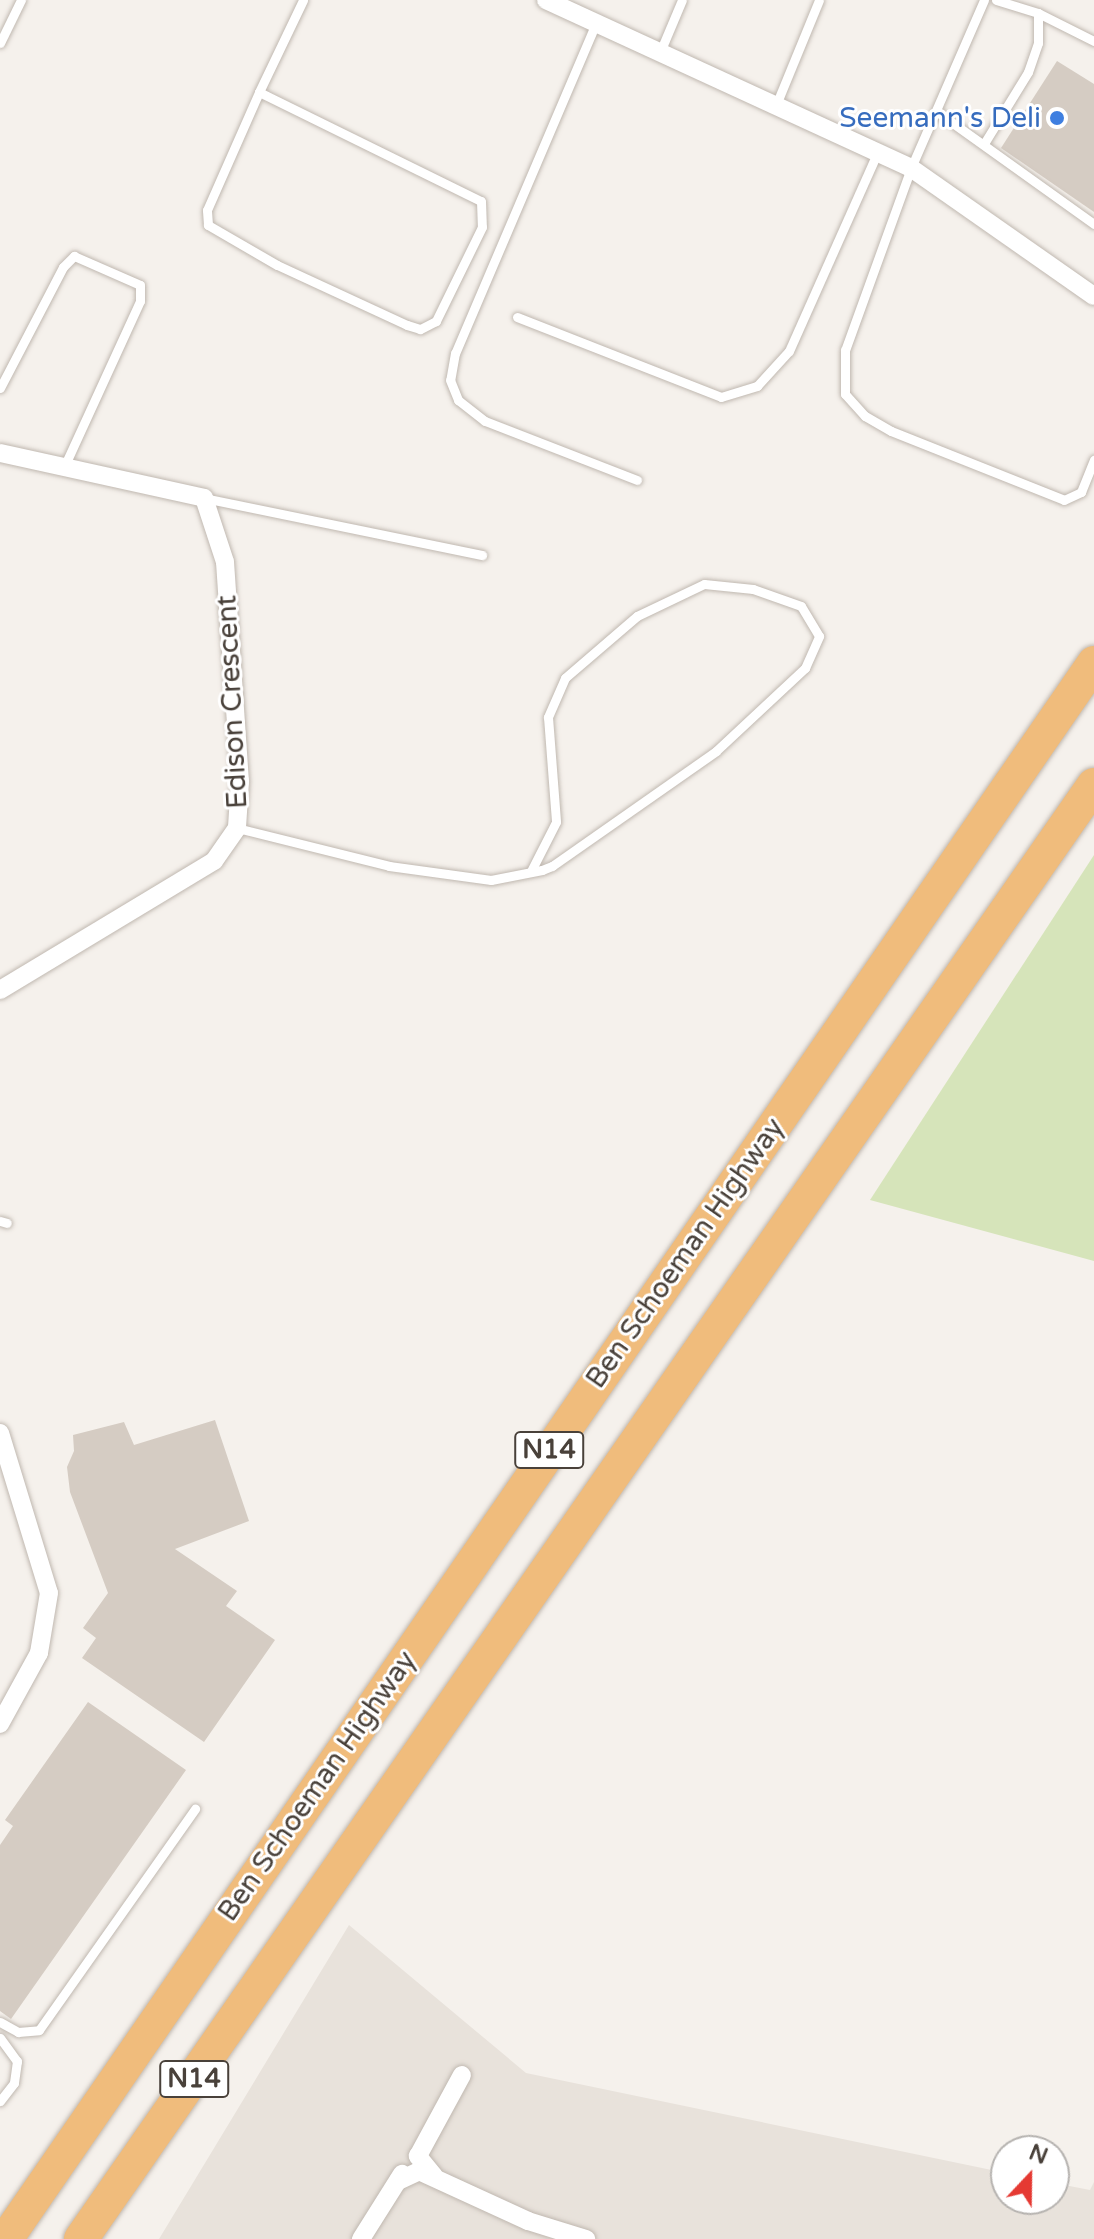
<!DOCTYPE html>
<html>
<head>
<meta charset="utf-8">
<style>
  body { margin:0 }
  #map { position:relative; width:1094px; height:2239px; overflow:hidden; background:#f5f1ec; font-family:"Varela Round",sans-serif }
  div>[style] { position:absolute }
  .residential>* { inset:0; background:#e8e2db }
  .green>* { inset:0; background:#d6e4ba }
  .building>* { inset:0; background:#d5ccc3 }
  .roads { filter:drop-shadow(0 0 2px #c0b8b0) drop-shadow(0 0 2px #c0b8b0) }
  .lane>* { height:9px; margin:-4.5px; padding:0 4.5px; transform-origin:4.5px; border-radius:4.5px; background:#fff }
  .street>* { height:18px; margin:-9px; padding:0 9px; transform-origin:9px; border-radius:9px; background:#fff }
  .highway>* { height:34px; margin:-17px; padding:0 17px; transform-origin:17px; border-radius:17px; background:#f0bc7c }
  .dots>* { width:22px; height:22px; translate:-50% -50%; box-sizing:border-box; border:4px solid #fff; border-radius:50% }
  span { translate:-50% -50%; white-space:nowrap; text-align:center; line-height:1.15; -webkit-text-stroke:6px #fff; paint-order:stroke }
  .shield-label span { padding:2px 6px; background:#fff; border:2px solid; border-radius:6px; -webkit-text-stroke-width:0 }
  .shield-label { font-size:26px; color:#49413a; font-weight:700 }
  .shop-label { font-size:28px; color:#366cbe }
  .right { translate:-100% -50%; text-align:right }
  .street-label { font-size:28px; color:#49413a }
  .north { position:absolute; left:990px; top:2135px; width:80px; height:80px; box-sizing:border-box; background:#fff; border:2px solid #b6b3b0; border-radius:50%; rotate:22deg; font-size:22px; font-weight:700; line-height:32px; text-align:center; color:#49413a }
  .north::after { content:''; display:block; margin:auto; width:28px; height:36px; background:#e53a33; clip-path:polygon(50% 0,100% 100%,50% 72%,0 100%) }
</style>
</head>
<body>
<div id="map">
  <div class="residential">
    <i style="clip-path:polygon(349px 1925px,526px 2073px,1006px 2173px,1006px 2199px,1054px 2199px,1054px 2183px,1090px 2190px,1094px 2182px,1094px 2239px,159px 2239px)"></i>
  </div>
  <div class="green">
    <i style="clip-path:polygon(1094px 855px,1094px 1261px,870px 1200px)"></i>
  </div>
  <div class="building">
    <i style="clip-path:polygon(1057px 61px,1094px 84px,1094px 212px,1001px 148px)"></i>
    <i style="clip-path:polygon(215px 1420px,249px 1521px,175px 1549px,237px 1591px,226px 1606px,275px 1640px,204px 1742px,82px 1658px,96px 1638px,83px 1628px,108px 1593px,70px 1492px,67px 1467px,74px 1451px,73px 1435px,124px 1422px,134px 1445px)"></i>
    <i style="clip-path:polygon(88px 1702px,186px 1770px,11px 2019px,0 2011px,0 1845px,13px 1826px,5px 1820px)"></i>
  </div>
  <div class="roads">
    <div class="lane">
      <i style="left:984px;top:0;width:183px;rotate:113.5deg"></i>
      <i style="left:911px;top:168px;width:194px;rotate:109.9deg"></i>
      <i style="left:845px;top:350px;width:44px;rotate:90deg"></i>
      <i style="left:845px;top:394px;width:30px;rotate:48deg"></i>
      <i style="left:865px;top:416px;width:30px;rotate:30deg"></i>
      <i style="left:891px;top:431px;width:186px;rotate:21.7deg"></i>
      <i style="left:1064px;top:500px;width:19px;rotate:-25deg"></i>
      <i style="left:1081px;top:492px;width:35px;rotate:-68deg"></i>
      <i style="left:996px;top:0;width:44px;rotate:17.2deg"></i>
      <i style="left:1038px;top:13px;width:63px;rotate:26.6deg"></i>
      <i style="left:596px;top:23px;width:359px;rotate:113.1deg"></i>
      <i style="left:455px;top:353px;width:27px;rotate:100deg"></i>
      <i style="left:450px;top:380px;width:22px;rotate:68deg"></i>
      <i style="left:458px;top:400px;width:34px;rotate:38deg"></i>
      <i style="left:485px;top:421px;width:163px;rotate:21.2deg"></i>
      <i style="left:0;top:43px;width:48px;rotate:-64deg"></i>
      <i style="left:660px;top:52px;width:56px;rotate:-67.1deg"></i>
      <i style="left:259px;top:92px;width:247px;rotate:26.2deg"></i>
      <i style="left:481px;top:201px;width:26px;rotate:88deg"></i>
      <i style="left:482px;top:227px;width:105px;rotate:116.1deg"></i>
      <i style="left:436px;top:321px;width:18px;rotate:153deg"></i>
      <i style="left:420px;top:329px;width:14px;rotate:-163deg"></i>
      <i style="left:407px;top:325px;width:143px;rotate:-155.2deg"></i>
      <i style="left:277px;top:265px;width:80px;rotate:-149.9deg"></i>
      <i style="left:208px;top:225px;width:15px;rotate:-94deg"></i>
      <i style="left:207px;top:210px;width:129px;rotate:-66.2deg"></i>
      <i style="left:259px;top:92px;width:102px;rotate:-64.4deg"></i>
      <i style="left:776px;top:105px;width:113px;rotate:-67.7deg"></i>
      <i style="left:936px;top:111px;width:194px;rotate:35.6deg"></i>
      <i style="left:985px;top:142px;width:82px;rotate:-58.4deg"></i>
      <i style="left:1028px;top:72px;width:31px;rotate:-71deg"></i>
      <i style="left:1038px;top:43px;width:30px;rotate:-90deg"></i>
      <i style="left:517px;top:317px;width:219px;rotate:21.4deg"></i>
      <i style="left:721px;top:397px;width:38px;rotate:-17deg"></i>
      <i style="left:757px;top:386px;width:47px;rotate:-47.6deg"></i>
      <i style="left:789px;top:351px;width:219px;rotate:-66deg"></i>
      <i style="left:0;top:388px;width:136px;rotate:-62.5deg"></i>
      <i style="left:63px;top:267px;width:16px;rotate:-45deg"></i>
      <i style="left:74px;top:256px;width:72px;rotate:23.7deg"></i>
      <i style="left:140px;top:285px;width:16px;rotate:90deg"></i>
      <i style="left:140px;top:301px;width:183px;rotate:114.6deg"></i>
      <i style="left:204px;top:498px;width:284px;rotate:11.6deg"></i>
      <i style="left:237px;top:828px;width:157px;rotate:14deg"></i>
      <i style="left:389px;top:866px;width:103px;rotate:7.8deg"></i>
      <i style="left:491px;top:880px;width:52px;rotate:-11.1deg"></i>
      <i style="left:542px;top:870px;width:11px;rotate:-22deg"></i>
      <i style="left:552px;top:866px;width:200px;rotate:-35deg"></i>
      <i style="left:716px;top:751px;width:122px;rotate:-43deg"></i>
      <i style="left:805px;top:668px;width:35px;rotate:-66deg"></i>
      <i style="left:819px;top:636px;width:35px;rotate:-121deg"></i>
      <i style="left:801px;top:606px;width:51px;rotate:-160.5deg"></i>
      <i style="left:753px;top:589px;width:49px;rotate:-174.2deg"></i>
      <i style="left:704px;top:584px;width:74px;rotate:154.5deg"></i>
      <i style="left:637px;top:616px;width:95px;rotate:139.3deg"></i>
      <i style="left:565px;top:678px;width:43px;rotate:113.6deg"></i>
      <i style="left:548px;top:717px;width:105px;rotate:85.6deg"></i>
      <i style="left:556px;top:822px;width:55px;rotate:117deg"></i>
      <i style="left:0;top:1221px;width:7px;rotate:16deg"></i>
      <i style="left:0;top:2022px;width:21px;rotate:29deg"></i>
      <i style="left:18px;top:2032px;width:21px;rotate:-5deg"></i>
      <i style="left:39px;top:2030px;width:271px;rotate:-54.8deg"></i>
      <i style="left:0;top:2038px;width:29px;rotate:54deg"></i>
      <i style="left:17px;top:2061px;width:22px;rotate:98deg"></i>
      <i style="left:14px;top:2083px;width:23px;rotate:128deg"></i>
    </div>
    <div class="street">
      <i style="left:546px;top:0;width:402px;rotate:24.7deg"></i>
      <i style="left:911px;top:168px;width:223px;rotate:35deg"></i>
      <i style="left:0;top:453px;width:209px;rotate:12.4deg"></i>
      <i style="left:204px;top:498px;width:67px;rotate:71.8deg"></i>
      <i style="left:225px;top:562px;width:220px;rotate:86.1deg"></i>
      <i style="left:240px;top:781px;width:47px;rotate:93.7deg"></i>
      <i style="left:237px;top:828px;width:40px;rotate:124.9deg"></i>
      <i style="left:214px;top:861px;width:250px;rotate:148.9deg"></i>
      <i style="left:0;top:1433px;width:167px;rotate:73deg"></i>
      <i style="left:49px;top:1593px;width:61px;rotate:99.5deg"></i>
      <i style="left:39px;top:1653px;width:81px;rotate:118.8deg"></i>
      <i style="left:434px;top:2176px;width:26px;rotate:-129deg"></i>
      <i style="left:418px;top:2156px;width:92px;rotate:-61.5deg"></i>
      <i style="left:398px;top:2181px;width:23px;rotate:-25deg"></i>
      <i style="left:419px;top:2171px;width:120px;rotate:24.6deg"></i>
      <i style="left:528px;top:2221px;width:61px;rotate:17.2deg"></i>
      <i style="left:361px;top:2239px;width:77px;rotate:-57.8deg"></i>
    </div>
    <div class="highway">
      <i style="left:6px;top:2239px;width:1915px;rotate:-55.38deg"></i>
      <i style="left:81px;top:2239px;width:1772px;rotate:-55.14deg"></i>
    </div>
  </div>
  <div class="dots">
    <i style="left:1057px;top:118px;background:#3f7fe0"></i>
  </div>
  <div class="shield-label">
    <span style="left:549px;top:1450px">N14</span>
    <span style="left:194px;top:2079px">N14</span>
  </div>
  <div class="shop-label">
    <span class="right" style="left:1041px;top:118px">Seemann's Deli</span>
  </div>
  <div class="street-label">
    <span style="left:232px;top:702px;rotate:-93deg">Edison Crescent</span>
    <span style="left:685px;top:1253px;rotate:-55deg">Ben Schoeman Highway</span>
    <span style="left:317px;top:1786px;rotate:-55deg">Ben Schoeman Highway</span>
  </div>
  <div class="north">N</div>
</div>
</body>
</html>
